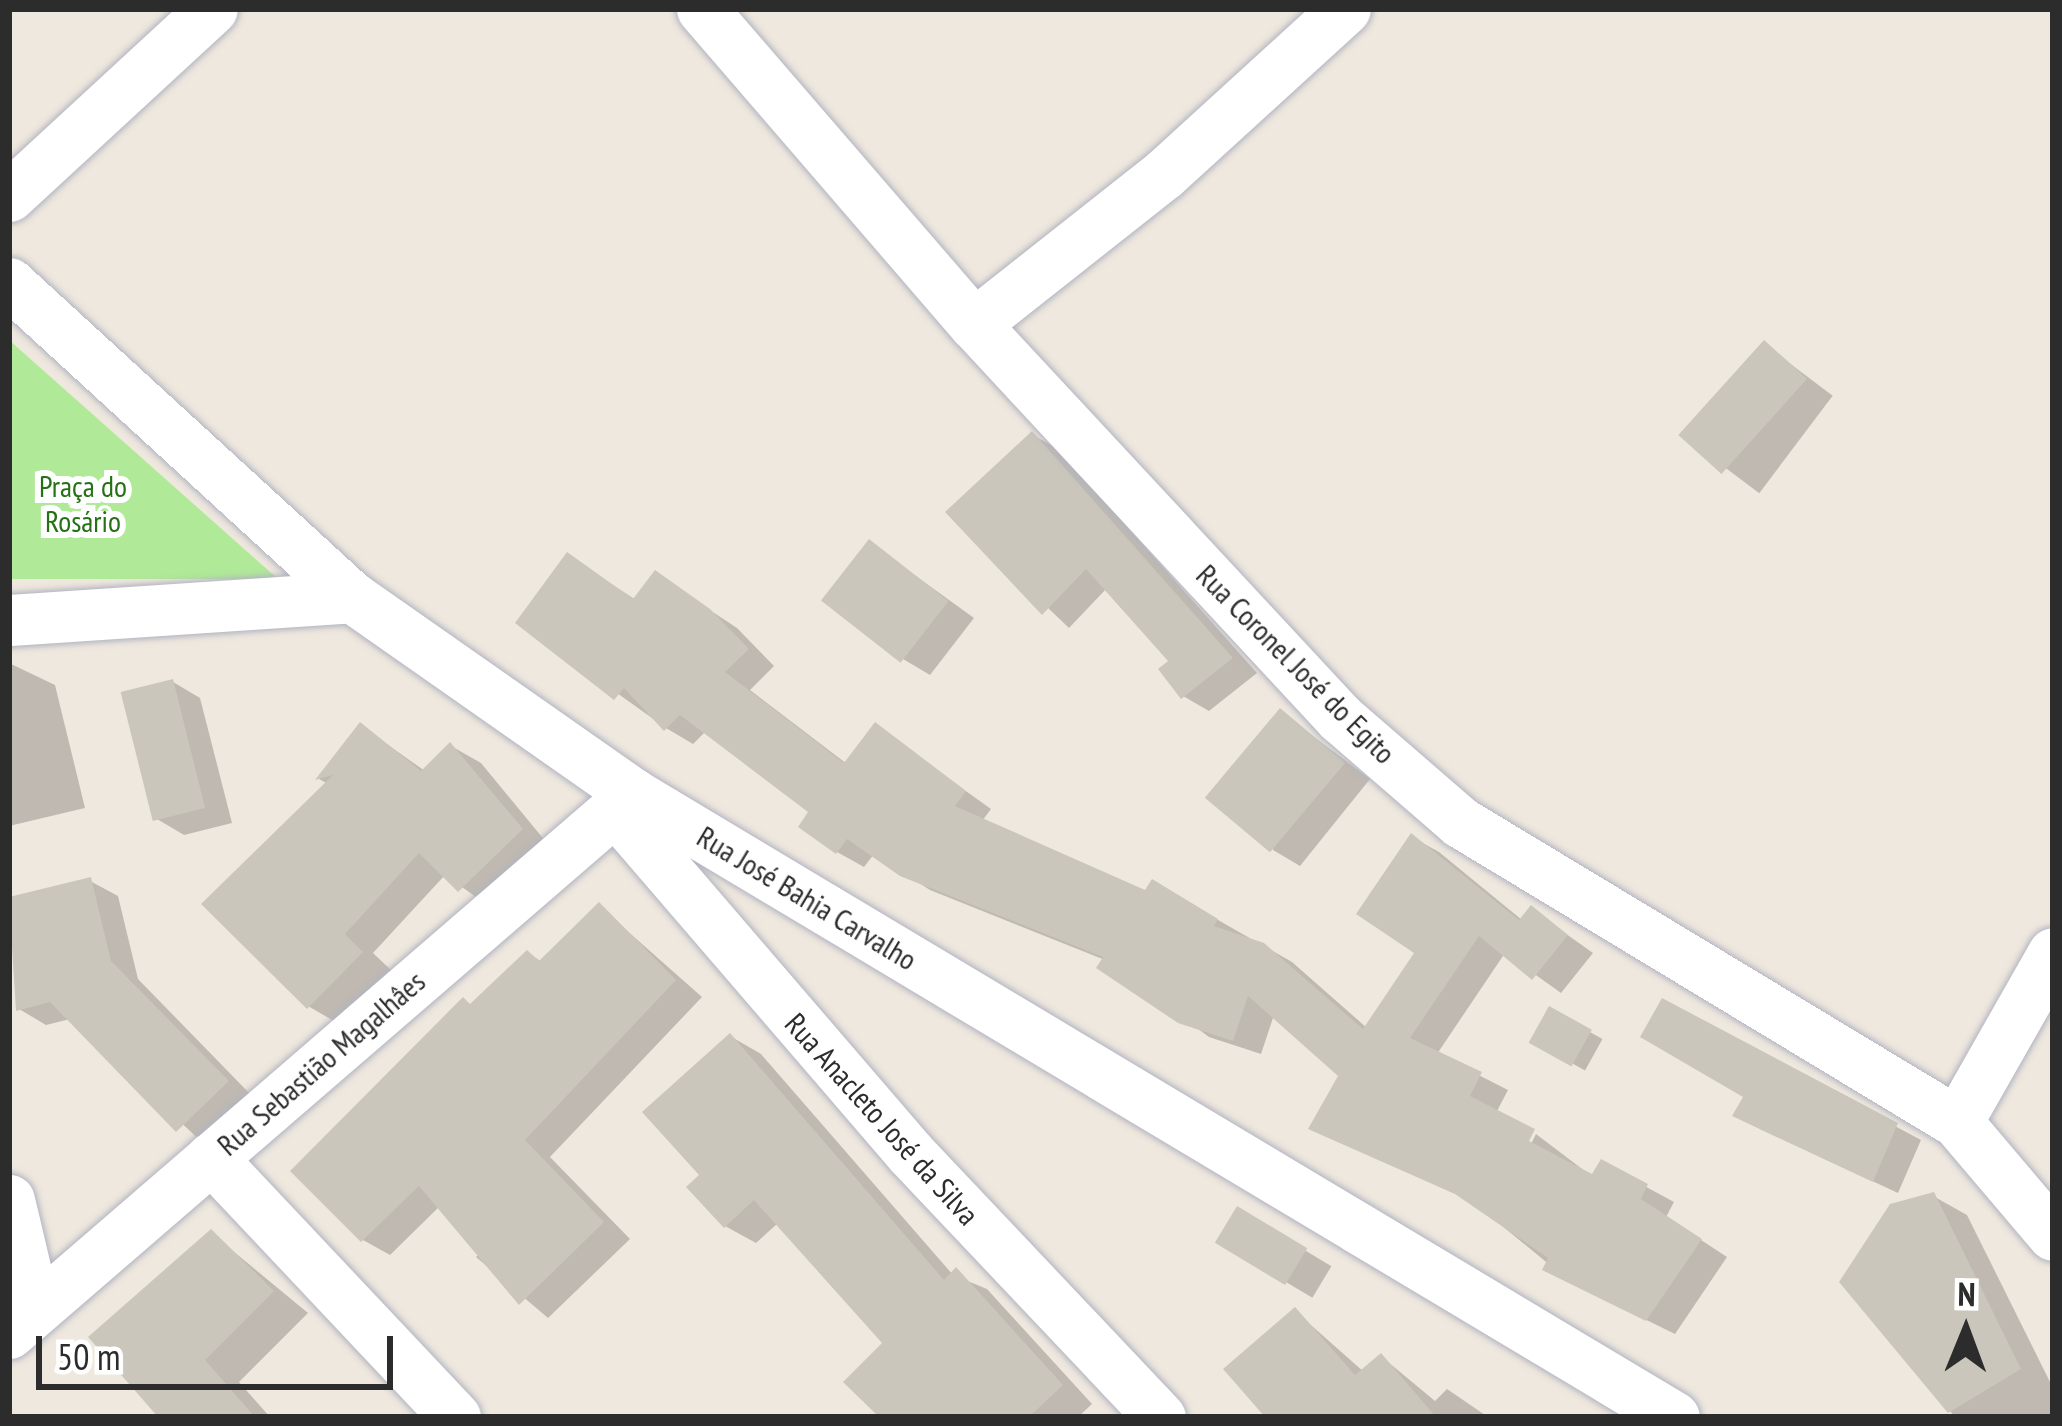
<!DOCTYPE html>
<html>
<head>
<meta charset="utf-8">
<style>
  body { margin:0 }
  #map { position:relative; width:2062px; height:1426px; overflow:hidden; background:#efe8de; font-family:"PT Sans Narrow",sans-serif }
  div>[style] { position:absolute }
  .green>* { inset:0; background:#b0e997 }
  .shadow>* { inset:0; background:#0003; transform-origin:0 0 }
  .building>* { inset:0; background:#cac6bc; transform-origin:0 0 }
  .roads { filter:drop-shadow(0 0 3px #b2b4c1) drop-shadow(0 0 3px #b2b4c1) }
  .street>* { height:51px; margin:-25.5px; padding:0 25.5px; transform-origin:25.5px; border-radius:25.5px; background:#fff }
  span { translate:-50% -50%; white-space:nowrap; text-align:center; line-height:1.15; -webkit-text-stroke:12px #fff; paint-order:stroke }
  .park-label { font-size:30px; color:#257115 }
  .street-label { font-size:30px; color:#2c2c2c }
  .frame { position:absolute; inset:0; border:12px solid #2c2c2c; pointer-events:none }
  .north { position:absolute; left:1906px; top:1270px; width:120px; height:120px; -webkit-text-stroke:9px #fff; paint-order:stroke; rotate:1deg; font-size:33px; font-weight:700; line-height:48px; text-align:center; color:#2c2c2c }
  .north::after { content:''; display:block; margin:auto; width:42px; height:54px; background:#2c2c2c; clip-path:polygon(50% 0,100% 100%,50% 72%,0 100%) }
  .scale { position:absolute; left:36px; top:1336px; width:357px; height:54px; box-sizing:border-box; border:6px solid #2c2c2c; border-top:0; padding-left:15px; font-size:36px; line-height:42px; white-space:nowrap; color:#2c2c2c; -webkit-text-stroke:9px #fff; paint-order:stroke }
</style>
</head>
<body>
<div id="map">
  <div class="green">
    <i style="clip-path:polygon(9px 340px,278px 579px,9px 579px)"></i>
  </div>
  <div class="shadow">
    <i style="left:1764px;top:344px;width:86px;height:122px;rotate:37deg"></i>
    <i style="clip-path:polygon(1033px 435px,1058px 449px,1257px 673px,1209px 711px,1183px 696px,1173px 661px,1107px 588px,1069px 628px,949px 513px)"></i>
    <i style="clip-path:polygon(870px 543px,974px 618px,930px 675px,903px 659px)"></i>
    <i style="clip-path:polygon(568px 556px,636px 600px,655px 574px,737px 628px,774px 666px,750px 690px,847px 764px,875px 726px,991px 809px,982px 821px,1146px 894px,1153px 883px,1292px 962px,1367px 1028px,1418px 952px,1412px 837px,1439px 852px,1522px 920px,1531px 909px,1593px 953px,1561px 993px,1505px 953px,1437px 1054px,1508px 1090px,1496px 1113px,1525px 1156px,1536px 1134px,1594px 1178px,1602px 1163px,1674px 1202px,1666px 1217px,1727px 1257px,1675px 1334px,1573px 1284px,1473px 1202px,1312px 1128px,1342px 1075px,1274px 1015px,1261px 1054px,1209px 1037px,1105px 960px,930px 890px,874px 854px,864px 867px,837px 852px,812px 812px,706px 731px,693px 744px,666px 728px,519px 623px)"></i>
    <i style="clip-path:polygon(9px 663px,55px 685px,85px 808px,9px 826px)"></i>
    <i style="clip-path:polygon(173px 682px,200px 698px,232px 823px,184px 835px,157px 819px)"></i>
    <i style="clip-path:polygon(1281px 712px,1370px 779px,1300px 866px,1273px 850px)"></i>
    <i style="clip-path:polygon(361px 726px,425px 771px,451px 746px,481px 763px,551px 848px,490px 907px,445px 875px,373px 953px,392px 971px,339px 1024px,308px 1006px,328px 784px,319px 779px)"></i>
    <i style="clip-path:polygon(90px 881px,118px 896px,138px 979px,254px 1098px,205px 1145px,70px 1019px,46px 1025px,19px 1009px,9px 900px)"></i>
    <i style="clip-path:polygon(599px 906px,702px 997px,550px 1157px,630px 1239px,548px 1318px,476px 1257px,484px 1250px,441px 1205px,390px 1255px,363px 1240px,472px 1006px,528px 953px,542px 962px)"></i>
    <i style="clip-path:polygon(1663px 1002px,1921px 1140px,1898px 1193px,1760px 1129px,1748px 1096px)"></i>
    <i style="left:1550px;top:1010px;width:60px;height:36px;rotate:29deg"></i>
    <i style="clip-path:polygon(730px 1036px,761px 1054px,953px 1275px,987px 1289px,1092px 1404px,1078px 1417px,883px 1417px,886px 1343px,778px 1223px,756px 1243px,725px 1226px,704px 1175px)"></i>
    <i style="clip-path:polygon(1933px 1196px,1967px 1215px,2053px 1388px,2053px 1417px,1955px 1417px,1843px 1282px)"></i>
    <i style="left:1238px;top:1210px;width:109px;height:37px;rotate:31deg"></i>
    <i style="clip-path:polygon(211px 1233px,308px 1313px,239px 1382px,270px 1417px,162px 1417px)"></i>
    <i style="clip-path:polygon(1295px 1311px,1364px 1372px,1382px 1357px,1435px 1401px,1447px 1389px,1488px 1417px,1269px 1417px)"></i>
  </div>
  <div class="building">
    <i style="left:1764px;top:340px;width:58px;height:128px;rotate:42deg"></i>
    <i style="clip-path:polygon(1032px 431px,1233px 658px,1181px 699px,1158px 669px,1168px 661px,1086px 569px,1042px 615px,945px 512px)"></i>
    <i style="left:869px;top:539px;width:101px;height:78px;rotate:38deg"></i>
    <i style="clip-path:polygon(567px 552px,633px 599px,655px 570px,710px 609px,749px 649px,725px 672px,844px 763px,875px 722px,966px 791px,955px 806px,1145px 890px,1152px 879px,1218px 919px,1214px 926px,1264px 943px,1363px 1029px,1414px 953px,1356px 914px,1411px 833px,1519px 920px,1531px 905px,1568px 935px,1532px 980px,1479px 936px,1410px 1038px,1482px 1072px,1470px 1096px,1535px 1129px,1529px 1141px,1592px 1174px,1601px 1159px,1648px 1184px,1641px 1199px,1702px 1239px,1646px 1321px,1542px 1270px,1548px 1258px,1455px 1194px,1308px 1129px,1338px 1076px,1248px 996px,1233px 1041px,1178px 1023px,1096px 968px,1103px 957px,900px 876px,847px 839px,836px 854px,798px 827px,808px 812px,680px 715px,664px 731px,624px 688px,614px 700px,515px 623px)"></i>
    <i style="left:173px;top:679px;width:133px;height:54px;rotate:76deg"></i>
    <i style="left:1280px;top:708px;width:85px;height:117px;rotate:40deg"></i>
    <i style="clip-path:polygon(360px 722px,421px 771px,450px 742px,523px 829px,458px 892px,419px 853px,345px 934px,363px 952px,307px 1009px,201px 904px,333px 775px,315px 780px)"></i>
    <i style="clip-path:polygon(91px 877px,111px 961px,229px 1081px,176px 1132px,50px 1002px,16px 1011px,9px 897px)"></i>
    <i style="clip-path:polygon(599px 902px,676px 980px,525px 1140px,604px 1222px,519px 1305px,419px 1186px,361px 1242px,290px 1171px,463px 997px,470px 1004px,527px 950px,539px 961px)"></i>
    <i style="clip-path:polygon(1662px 998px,1898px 1123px,1873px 1182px,1732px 1116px,1743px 1097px,1640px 1037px)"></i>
    <i style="left:1549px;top:1006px;width:49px;height:42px;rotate:29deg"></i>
    <i style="clip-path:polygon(730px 1033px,944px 1280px,956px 1267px,1063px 1385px,1029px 1417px,879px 1417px,843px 1382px,882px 1343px,754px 1200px,724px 1228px,686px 1187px,699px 1175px,642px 1112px)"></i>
    <i style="clip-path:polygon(1934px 1192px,2021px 1369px,1948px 1413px,1839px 1282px,1890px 1204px)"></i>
    <i style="left:1237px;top:1206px;width:82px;height:43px;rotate:31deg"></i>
    <i style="clip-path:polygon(211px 1229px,274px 1291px,205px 1360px,255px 1417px,158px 1417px,88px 1337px)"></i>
    <i style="clip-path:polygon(1295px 1307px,1355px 1375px,1381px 1353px,1436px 1417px,1265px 1417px,1223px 1369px)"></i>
  </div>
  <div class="roads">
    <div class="street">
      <i style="left:702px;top:9px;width:416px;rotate:49.2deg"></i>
      <i style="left:974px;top:324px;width:538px;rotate:47.11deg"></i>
      <i style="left:1340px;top:718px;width:159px;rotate:40.9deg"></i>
      <i style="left:1460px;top:822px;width:581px;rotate:31.12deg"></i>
      <i style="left:1957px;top:1122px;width:148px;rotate:49.7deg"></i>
      <i style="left:9px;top:196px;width:276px;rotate:-42.7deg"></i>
      <i style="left:9px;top:283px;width:465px;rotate:42.5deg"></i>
      <i style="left:352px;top:597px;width:343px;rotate:35deg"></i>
      <i style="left:633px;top:794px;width:1213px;rotate:30.9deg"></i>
      <i style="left:974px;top:324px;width:242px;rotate:-38.3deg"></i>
      <i style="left:1164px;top:174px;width:245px;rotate:-42.4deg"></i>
      <i style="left:9px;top:620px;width:344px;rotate:-3.8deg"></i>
      <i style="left:615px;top:810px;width:452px;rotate:49.3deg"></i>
      <i style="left:910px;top:1153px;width:364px;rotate:46.6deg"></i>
      <i style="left:1957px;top:1122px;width:194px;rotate:-60.4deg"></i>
      <i style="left:211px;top:1158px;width:356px;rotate:46.7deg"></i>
      <i style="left:9px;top:1200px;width:113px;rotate:76.7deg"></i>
      <i style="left:9px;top:1333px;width:825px;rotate:-40.82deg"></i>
    </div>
  </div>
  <div class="park-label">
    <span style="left:83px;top:503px">Praça do<br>Rosário</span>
  </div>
  <div class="street-label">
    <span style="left:1296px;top:664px;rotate:45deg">Rua Coronel José do Egito</span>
    <span style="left:807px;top:898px;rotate:31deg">Rua José Bahia Carvalho</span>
    <span style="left:321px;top:1063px;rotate:-41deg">Rua Sebastião Magalhâes</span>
    <span style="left:882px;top:1119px;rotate:48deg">Rua Anacleto José da Silva</span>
  </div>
  <div class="frame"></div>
  <div class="north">N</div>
  <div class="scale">50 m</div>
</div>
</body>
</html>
